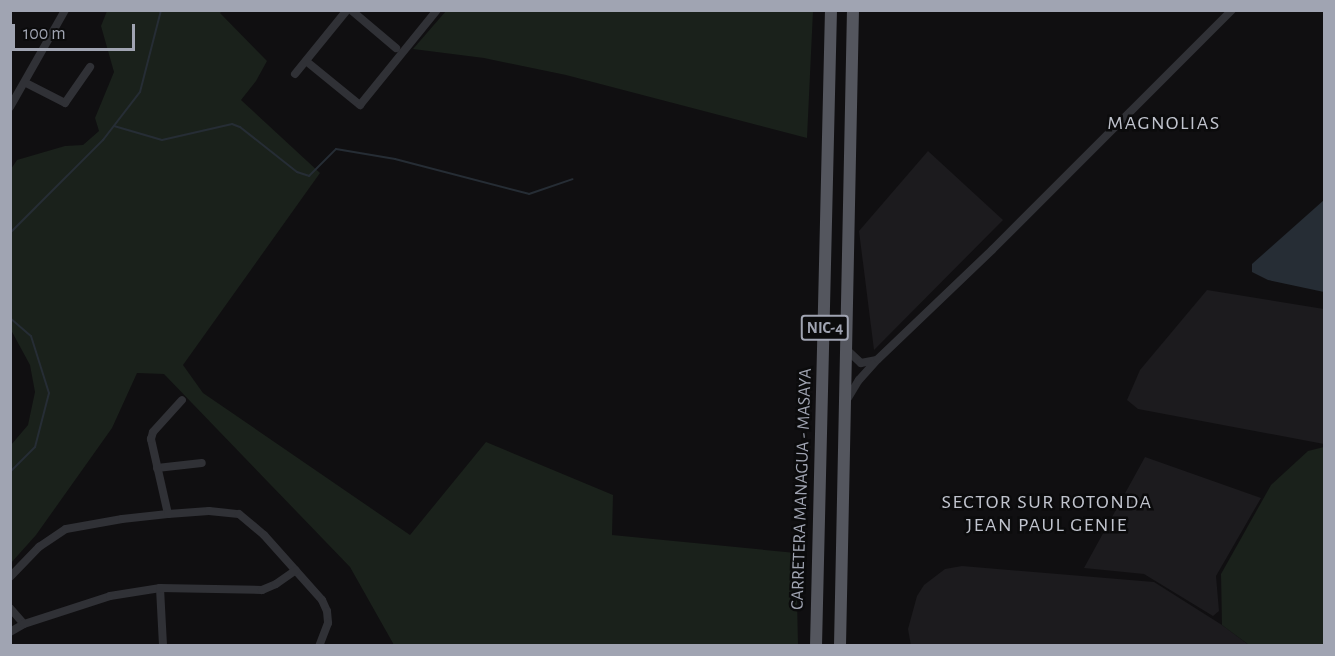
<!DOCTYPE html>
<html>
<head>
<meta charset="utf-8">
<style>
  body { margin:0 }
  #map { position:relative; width:1335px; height:656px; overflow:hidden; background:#100f11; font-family:"Alegreya Sans",sans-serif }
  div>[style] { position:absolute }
  .built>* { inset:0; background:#1c1b1e }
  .green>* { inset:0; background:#1a211b }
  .water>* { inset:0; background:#262d35 }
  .stream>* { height:2px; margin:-1px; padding:0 1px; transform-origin:1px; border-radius:1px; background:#262d35 }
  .minor>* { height:8px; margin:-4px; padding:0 4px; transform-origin:4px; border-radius:4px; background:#303136 }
  .trunk>* { height:12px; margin:-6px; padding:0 6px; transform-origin:6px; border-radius:6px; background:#54565e }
  span { translate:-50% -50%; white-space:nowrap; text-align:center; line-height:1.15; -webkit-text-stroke:5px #0b0b0c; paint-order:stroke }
  .shield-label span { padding:2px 4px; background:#0b0b0c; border:2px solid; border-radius:4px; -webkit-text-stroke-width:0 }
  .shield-label { font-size:16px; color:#a0a4b2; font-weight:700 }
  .street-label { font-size:18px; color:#a0a4b2 }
  .neighbourhood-label { font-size:20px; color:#c1c4ce; letter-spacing:1.5px }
  .frame { position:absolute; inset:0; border:12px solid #a0a4b2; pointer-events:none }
  .scale { position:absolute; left:12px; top:24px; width:123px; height:27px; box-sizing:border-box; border:3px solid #a0a4b2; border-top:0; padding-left:8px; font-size:18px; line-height:21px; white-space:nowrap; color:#a0a4b2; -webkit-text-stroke:4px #0b0b0c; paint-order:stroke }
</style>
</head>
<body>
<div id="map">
  <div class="built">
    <i style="clip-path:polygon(928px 151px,1003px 220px,874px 350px,859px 231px)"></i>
    <i style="clip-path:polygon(1207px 290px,1324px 309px,1324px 444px,1138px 409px,1127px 400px,1140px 370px)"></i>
    <i style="clip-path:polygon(1145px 457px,1261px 498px,1216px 576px,1219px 611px,1213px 616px,1144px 574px,1084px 568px)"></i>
    <i style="clip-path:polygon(962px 566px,1154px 582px,1222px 625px,1249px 645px,911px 646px,908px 629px,917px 596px,924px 585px,945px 569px)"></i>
  </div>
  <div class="green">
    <i style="clip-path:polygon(107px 11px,222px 11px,220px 13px,267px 61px,256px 81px,241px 100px,320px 173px,183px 365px,203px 393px,410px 535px,486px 442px,613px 495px,612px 535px,796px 553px,798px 645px,394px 645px,350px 567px,164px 374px,137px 373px,112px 428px,36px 535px,11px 563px,11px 445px,28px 425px,35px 392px,30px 365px,11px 330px,11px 169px,17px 160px,65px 146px,83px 145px,99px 131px,95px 118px,114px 72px,101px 26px)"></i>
    <i style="clip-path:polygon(446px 11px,813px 11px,807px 138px,566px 75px,484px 58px,413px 49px)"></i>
    <i style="clip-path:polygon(1324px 447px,1324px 645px,1249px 645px,1222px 625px,1221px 574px,1271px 485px,1308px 451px)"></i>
  </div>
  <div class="water">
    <i style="clip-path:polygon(1324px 200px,1324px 292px,1268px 280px,1252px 272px,1252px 264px)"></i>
  </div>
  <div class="stream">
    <i style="left:114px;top:126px;width:50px;rotate:16.3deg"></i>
    <i style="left:162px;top:140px;width:72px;rotate:-12.9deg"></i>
    <i style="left:232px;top:124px;width:9px;rotate:21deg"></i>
    <i style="left:240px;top:127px;width:73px;rotate:38.3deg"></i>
    <i style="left:297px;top:172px;width:13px;rotate:18deg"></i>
    <i style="left:309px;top:176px;width:38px;rotate:-45deg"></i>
    <i style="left:336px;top:149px;width:60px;rotate:9.6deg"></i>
    <i style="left:395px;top:159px;width:138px;rotate:14.6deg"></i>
    <i style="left:529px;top:194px;width:46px;rotate:-18.8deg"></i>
    <i style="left:10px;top:233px;width:132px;rotate:-45deg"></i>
    <i style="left:103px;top:140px;width:61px;rotate:-52.4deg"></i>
    <i style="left:140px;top:92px;width:85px;rotate:-75.6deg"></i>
    <i style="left:10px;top:318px;width:28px;rotate:41deg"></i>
    <i style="left:31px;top:336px;width:60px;rotate:72.5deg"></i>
    <i style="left:49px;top:393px;width:56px;rotate:104.5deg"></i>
    <i style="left:35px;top:447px;width:35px;rotate:135deg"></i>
  </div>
  <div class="minor">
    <i style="left:351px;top:10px;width:59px;rotate:40.2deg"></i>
    <i style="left:306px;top:61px;width:70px;rotate:39.2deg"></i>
    <i style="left:360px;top:105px;width:122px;rotate:-51deg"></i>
    <i style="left:295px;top:74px;width:82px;rotate:-50.9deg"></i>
    <i style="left:26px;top:83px;width:44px;rotate:27.1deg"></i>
    <i style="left:65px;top:103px;width:44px;rotate:-55.2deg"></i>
    <i style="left:10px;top:107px;width:112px;rotate:-60.4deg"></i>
    <i style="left:847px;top:350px;width:19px;rotate:43deg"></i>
    <i style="left:861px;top:363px;width:16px;rotate:-11deg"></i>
    <i style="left:848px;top:398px;width:21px;rotate:-59deg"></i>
    <i style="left:859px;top:380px;width:28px;rotate:-48deg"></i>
    <i style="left:878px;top:359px;width:158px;rotate:-43.7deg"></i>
    <i style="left:992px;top:250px;width:339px;rotate:-45deg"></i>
    <i style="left:157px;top:468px;width:45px;rotate:-6.3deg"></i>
    <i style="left:168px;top:514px;width:77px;rotate:-102.8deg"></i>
    <i style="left:151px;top:439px;width:7px;rotate:-74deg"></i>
    <i style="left:153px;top:432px;width:43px;rotate:-47.8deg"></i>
    <i style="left:10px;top:577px;width:42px;rotate:-46deg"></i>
    <i style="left:39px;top:547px;width:32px;rotate:-34deg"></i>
    <i style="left:66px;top:529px;width:57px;rotate:-10.1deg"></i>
    <i style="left:122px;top:519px;width:46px;rotate:-6.2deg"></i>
    <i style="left:168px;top:514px;width:41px;rotate:-4.2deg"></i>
    <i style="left:209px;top:511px;width:30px;rotate:6deg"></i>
    <i style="left:239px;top:514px;width:33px;rotate:40deg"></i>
    <i style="left:264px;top:535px;width:87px;rotate:48.3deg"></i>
    <i style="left:322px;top:600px;width:12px;rotate:66deg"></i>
    <i style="left:327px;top:611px;width:12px;rotate:85deg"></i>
    <i style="left:328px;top:623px;width:25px;rotate:111deg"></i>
    <i style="left:160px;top:588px;width:58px;rotate:87deg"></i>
    <i style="left:10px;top:608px;width:21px;rotate:49deg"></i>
    <i style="left:10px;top:632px;width:16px;rotate:-30deg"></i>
    <i style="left:24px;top:624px;width:90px;rotate:-18deg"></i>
    <i style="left:110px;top:596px;width:51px;rotate:-9.1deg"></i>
    <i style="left:160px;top:588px;width:102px;rotate:1.1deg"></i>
    <i style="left:262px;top:590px;width:15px;rotate:-23deg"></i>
    <i style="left:276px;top:584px;width:24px;rotate:-35deg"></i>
  </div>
  <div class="trunk">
    <i style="left:816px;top:646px;width:636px;rotate:-88.65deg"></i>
    <i style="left:840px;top:646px;width:636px;rotate:-88.83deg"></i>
  </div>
  <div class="shield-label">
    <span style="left:825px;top:328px">NIC-4</span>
  </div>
  <div class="street-label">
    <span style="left:802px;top:489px;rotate:-88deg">CARRETERA MANAGUA - MASAYA</span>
  </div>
  <div class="neighbourhood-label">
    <span style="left:1164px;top:123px">MAGNOLIAS</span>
    <span style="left:1047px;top:514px">SECTOR SUR ROTONDA<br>JEAN PAUL GENIE</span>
  </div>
  <div class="frame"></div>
  <div class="scale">100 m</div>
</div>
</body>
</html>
